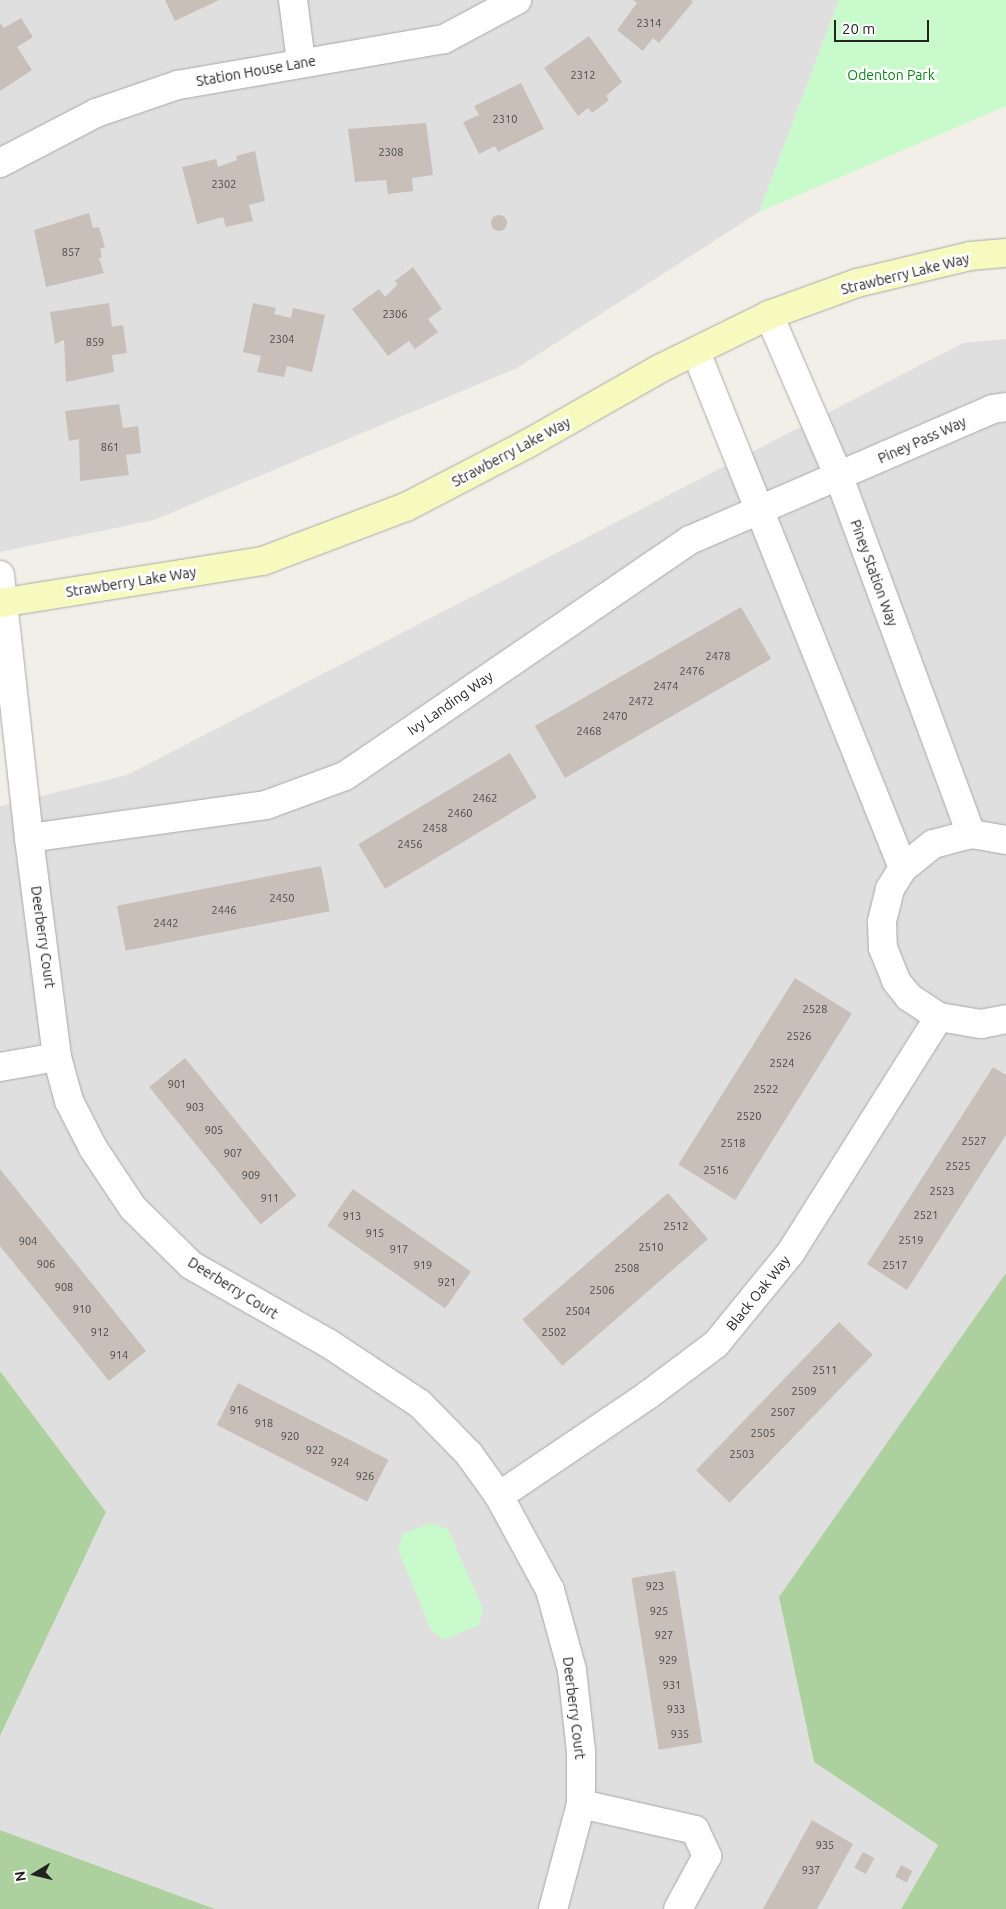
<!DOCTYPE html>
<html>
<head>
<meta charset="utf-8">
<style>
  body { margin:0 }
  #map { position:relative; width:1006px; height:1909px; overflow:hidden; background:#f2efe9; font-family:Ubuntu,sans-serif }
  div>[style] { position:absolute }
  .residential>* { inset:0; background:#e0dfdf }
  .forest>* { inset:0; background:#add19e }
  .park>* { inset:0; background:#c8facc }
  .building>* { inset:0; background:#c7bfb8; transform-origin:0 0 }
  .round { border-radius:50% }
  .roads { filter:drop-shadow(0 0 1px #a9a9a9) drop-shadow(0 0 1px #a9a9a9) }
  .street>* { height:28px; margin:-14px; padding:0 14px; transform-origin:14px; border-radius:14px; background:#fff }
  .secondary>* { height:28px; margin:-14px; padding:0 14px; transform-origin:14px; border-radius:14px; background:#f7fabf }
  span { translate:-50% -50%; white-space:nowrap; text-align:center; line-height:1.15; -webkit-text-stroke:5px #fff; paint-order:stroke }
  .number-label { font-size:11px; color:#4b4948 }
  .number-label span { -webkit-text-stroke-width:0 }
  .street-label { font-size:14px; color:#222 }
  .park-label { font-size:14px; color:#0c8416 }
  .north { position:absolute; left:10px; top:1849px; width:50px; height:50px; -webkit-text-stroke:4px #fff; paint-order:stroke; rotate:261deg; font-size:14px; font-weight:700; line-height:20px; text-align:center; color:#222 }
  .north::after { content:''; display:block; margin:auto; width:18px; height:22px; background:#222; clip-path:polygon(50% 0,100% 100%,50% 72%,0 100%) }
  .scale { position:absolute; left:834px; top:20px; width:95px; height:22px; box-sizing:border-box; border:2px solid #222; border-top:0; padding-left:6px; font-size:15px; line-height:18px; white-space:nowrap; color:#222; -webkit-text-stroke:4px #fff; paint-order:stroke }
</style>
</head>
<body>
<div id="map">
  <div class="residential">
    <i style="clip-path:polygon(0 0,839px 0,759px 212px,517px 368px,154px 520px,0 552px)"></i>
    <i style="clip-path:polygon(1006px 339px,1006px 1273px,779px 1598px,814px 1762px,938px 1845px,901px 1909px,215px 1909px,0 1830px,0 1736px,106px 1512px,0 1371px,0 806px,127px 775px,963px 343px)"></i>
  </div>
  <div class="forest">
    <i style="clip-path:polygon(1006px 1273px,1006px 1909px,901px 1909px,938px 1845px,814px 1762px,779px 1597px)"></i>
    <i style="clip-path:polygon(0 1371px,106px 1512px,0 1736px)"></i>
    <i style="clip-path:polygon(0 1830px,215px 1909px,0 1909px)"></i>
  </div>
  <div class="park">
    <i style="clip-path:polygon(839px 0,1006px 0,1006px 106px,759px 212px)"></i>
    <i style="clip-path:polygon(430px 1523px,448px 1529px,483px 1609px,479px 1625px,444px 1640px,431px 1630px,398px 1550px,403px 1534px)"></i>
  </div>
  <div class="building">
    <i style="clip-path:polygon(165px 0,219px 0,175px 21px)"></i>
    <i style="clip-path:polygon(633px 0,691px 0,693px 2px,659px 43px,653px 38px,643px 51px,617px 30px,637px 3px)"></i>
    <i style="clip-path:polygon(21px 18px,33px 37px,17px 47px,32px 70px,0 91px,0 23px,4px 28px)"></i>
    <i style="clip-path:polygon(589px 36px,622px 82px,606px 96px,609px 100px,592px 113px,588px 108px,578px 116px,544px 68px)"></i>
    <i style="clip-path:polygon(521px 83px,544px 129px,498px 152px,495px 146px,479px 154px,463px 122px,479px 115px,474px 106px)"></i>
    <i style="clip-path:polygon(426px 123px,433px 175px,412px 178px,413px 191px,388px 194px,386px 180px,355px 182px,348px 129px)"></i>
    <i style="clip-path:polygon(255px 151px,265px 201px,249px 205px,253px 221px,226px 227px,223px 217px,197px 224px,182px 167px,216px 159px,218px 167px,237px 160px,236px 156px)"></i>
    <i style="clip-path:polygon(89px 213px,93px 228px,99px 227px,105px 247px,100px 249px,102px 257px,99px 258px,104px 273px,46px 287px,34px 230px)"></i>
    <i class="round" style="left:491px;top:215px;width:16px;height:16px"></i>
    <i style="clip-path:polygon(413px 267px,442px 309px,428px 319px,438px 332px,415px 349px,409px 341px,388px 356px,352px 309px,379px 289px,385px 297px,398px 284px,395px 281px)"></i>
    <i style="clip-path:polygon(109px 303px,112px 327px,123px 325px,127px 353px,112px 355px,114px 372px,66px 382px,64px 340px,55px 344px,50px 312px)"></i>
    <i style="clip-path:polygon(253px 303px,276px 308px,274px 314px,291px 318px,293px 308px,325px 315px,312px 372px,287px 366px,284px 377px,257px 372px,261px 356px,243px 352px)"></i>
    <i style="clip-path:polygon(119px 404px,123px 428px,138px 426px,141px 453px,126px 455px,129px 475px,80px 481px,79px 439px,69px 441px,65px 411px)"></i>
    <i style="left:741px;top:607px;width:60px;height:238px;rotate:60deg"></i>
    <i style="left:510px;top:753px;width:52px;height:177px;rotate:59deg"></i>
    <i style="left:321px;top:866px;width:46px;height:208px;rotate:79deg"></i>
    <i style="left:795px;top:978px;width:67px;height:220px;rotate:32deg"></i>
    <i style="left:185px;top:1058px;width:177px;height:46px;rotate:51deg"></i>
    <i style="clip-path:polygon(993px 1067px,1006px 1075px,1006px 1135px,907px 1290px,867px 1264px)"></i>
    <i style="clip-path:polygon(0 1169px,146px 1351px,109px 1381px,0 1246px)"></i>
    <i style="left:353px;top:1189px;width:144px;height:45px;rotate:35deg"></i>
    <i style="left:668px;top:1193px;width:61px;height:193px;rotate:49deg"></i>
    <i style="left:839px;top:1322px;width:47px;height:206px;rotate:44deg"></i>
    <i style="left:238px;top:1383px;width:169px;height:47px;rotate:27deg"></i>
    <i style="left:675px;top:1571px;width:174px;height:44px;rotate:81deg"></i>
    <i style="clip-path:polygon(812px 1820px,853px 1844px,825px 1895px,817px 1909px,763px 1909px)"></i>
    <i style="left:863px;top:1852px;width:13px;height:18px;rotate:29deg"></i>
    <i style="left:901px;top:1865px;width:13px;height:13px;rotate:27deg"></i>
  </div>
  <div class="roads">
    <div class="street">
      <i style="left:293px;top:0;width:63px;rotate:82.6deg"></i>
      <i style="left:0;top:163px;width:108px;rotate:-27.5deg"></i>
      <i style="left:96px;top:113px;width:87px;rotate:-18.9deg"></i>
      <i style="left:178px;top:85px;width:270px;rotate:-9.8deg"></i>
      <i style="left:444px;top:39px;width:83px;rotate:-28.1deg"></i>
      <i style="left:769px;top:315px;width:176px;rotate:66.6deg"></i>
      <i style="left:839px;top:477px;width:381px;rotate:69.7deg"></i>
      <i style="left:696px;top:352px;width:556px;rotate:68.14deg"></i>
      <i style="left:0;top:575px;width:265px;rotate:83.7deg"></i>
      <i style="left:29px;top:838px;width:221px;rotate:82.7deg"></i>
      <i style="left:57px;top:1057px;width:46px;rotate:74.7deg"></i>
      <i style="left:69px;top:1101px;width:53px;rotate:62.9deg"></i>
      <i style="left:93px;top:1148px;width:72px;rotate:56.3deg"></i>
      <i style="left:133px;top:1208px;width:81px;rotate:44.5deg"></i>
      <i style="left:191px;top:1265px;width:158px;rotate:29.7deg"></i>
      <i style="left:328px;top:1343px;width:110px;rotate:33.5deg"></i>
      <i style="left:420px;top:1404px;width:70px;rotate:45.6deg"></i>
      <i style="left:469px;top:1454px;width:52px;rotate:54.5deg"></i>
      <i style="left:499px;top:1496px;width:107px;rotate:61.5deg"></i>
      <i style="left:550px;top:1590px;width:83px;rotate:74.6deg"></i>
      <i style="left:572px;top:1670px;width:81px;rotate:83.7deg"></i>
      <i style="left:581px;top:1751px;width:53px;rotate:90deg"></i>
      <i style="left:581px;top:1804px;width:109px;rotate:104.9deg"></i>
      <i style="left:29px;top:838px;width:239px;rotate:-7.9deg"></i>
      <i style="left:266px;top:805px;width:84px;rotate:-20.2deg"></i>
      <i style="left:345px;top:776px;width:418px;rotate:-34.4deg"></i>
      <i style="left:690px;top:540px;width:329px;rotate:-23.4deg"></i>
      <i style="left:992px;top:409px;width:14px;rotate:-8deg"></i>
      <i style="left:1006px;top:840px;width:36px;rotate:-170deg"></i>
      <i style="left:971px;top:834px;width:39px;rotate:165deg"></i>
      <i style="left:933px;top:844px;width:38px;rotate:141deg"></i>
      <i style="left:903px;top:868px;width:25px;rotate:122deg"></i>
      <i style="left:890px;top:889px;width:34px;rotate:104deg"></i>
      <i style="left:882px;top:922px;width:26px;rotate:88deg"></i>
      <i style="left:883px;top:948px;width:35px;rotate:68deg"></i>
      <i style="left:896px;top:981px;width:21px;rotate:51deg"></i>
      <i style="left:909px;top:997px;width:36px;rotate:34deg"></i>
      <i style="left:939px;top:1017px;width:43px;rotate:9.5deg"></i>
      <i style="left:981px;top:1024px;width:25px;rotate:-11deg"></i>
      <i style="left:0;top:1067px;width:58px;rotate:-10deg"></i>
      <i style="left:499px;top:1496px;width:180px;rotate:-34.1deg"></i>
      <i style="left:648px;top:1395px;width:85px;rotate:-36.9deg"></i>
      <i style="left:716px;top:1344px;width:119px;rotate:-50.8deg"></i>
      <i style="left:791px;top:1252px;width:278px;rotate:-57.8deg"></i>
      <i style="left:581px;top:1804px;width:117px;rotate:12.8deg"></i>
      <i style="left:695px;top:1830px;width:29px;rotate:65deg"></i>
      <i style="left:707px;top:1856px;width:60px;rotate:118.7deg"></i>
    </div>
    <div class="secondary">
      <i style="left:0;top:603px;width:266px;rotate:-9.1deg"></i>
      <i style="left:263px;top:561px;width:153px;rotate:-20.7deg"></i>
      <i style="left:406px;top:507px;width:139px;rotate:-27.5deg"></i>
      <i style="left:529px;top:443px;width:150px;rotate:-29.6deg"></i>
      <i style="left:659px;top:369px;width:123px;rotate:-26.1deg"></i>
      <i style="left:769px;top:315px;width:94px;rotate:-20deg"></i>
      <i style="left:857px;top:283px;width:116px;rotate:-13.4deg"></i>
      <i style="left:970px;top:256px;width:36px;rotate:-5deg"></i>
    </div>
  </div>
  <div class="number-label">
    <span style="left:649px;top:23px">2314</span>
    <span style="left:583px;top:75px">2312</span>
    <span style="left:505px;top:119px">2310</span>
    <span style="left:391px;top:152px">2308</span>
    <span style="left:224px;top:184px">2302</span>
    <span style="left:71px;top:252px">857</span>
    <span style="left:395px;top:314px">2306</span>
    <span style="left:282px;top:339px">2304</span>
    <span style="left:95px;top:342px">859</span>
    <span style="left:110px;top:447px">861</span>
    <span style="left:718px;top:656px">2478</span>
    <span style="left:692px;top:671px">2476</span>
    <span style="left:666px;top:686px">2474</span>
    <span style="left:641px;top:701px">2472</span>
    <span style="left:615px;top:716px">2470</span>
    <span style="left:589px;top:731px">2468</span>
    <span style="left:485px;top:798px">2462</span>
    <span style="left:460px;top:813px">2460</span>
    <span style="left:435px;top:828px">2458</span>
    <span style="left:410px;top:844px">2456</span>
    <span style="left:282px;top:898px">2450</span>
    <span style="left:224px;top:910px">2446</span>
    <span style="left:166px;top:923px">2442</span>
    <span style="left:815px;top:1009px">2528</span>
    <span style="left:799px;top:1036px">2526</span>
    <span style="left:782px;top:1063px">2524</span>
    <span style="left:177px;top:1084px">901</span>
    <span style="left:766px;top:1089px">2522</span>
    <span style="left:195px;top:1107px">903</span>
    <span style="left:749px;top:1116px">2520</span>
    <span style="left:214px;top:1130px">905</span>
    <span style="left:974px;top:1141px">2527</span>
    <span style="left:733px;top:1143px">2518</span>
    <span style="left:233px;top:1153px">907</span>
    <span style="left:958px;top:1166px">2525</span>
    <span style="left:716px;top:1170px">2516</span>
    <span style="left:251px;top:1175px">909</span>
    <span style="left:942px;top:1191px">2523</span>
    <span style="left:270px;top:1198px">911</span>
    <span style="left:926px;top:1215px">2521</span>
    <span style="left:352px;top:1216px">913</span>
    <span style="left:676px;top:1226px">2512</span>
    <span style="left:375px;top:1233px">915</span>
    <span style="left:911px;top:1240px">2519</span>
    <span style="left:28px;top:1241px">904</span>
    <span style="left:651px;top:1247px">2510</span>
    <span style="left:399px;top:1249px">917</span>
    <span style="left:46px;top:1264px">906</span>
    <span style="left:423px;top:1265px">919</span>
    <span style="left:895px;top:1265px">2517</span>
    <span style="left:627px;top:1268px">2508</span>
    <span style="left:447px;top:1282px">921</span>
    <span style="left:64px;top:1287px">908</span>
    <span style="left:602px;top:1290px">2506</span>
    <span style="left:82px;top:1309px">910</span>
    <span style="left:578px;top:1311px">2504</span>
    <span style="left:100px;top:1332px">912</span>
    <span style="left:554px;top:1332px">2502</span>
    <span style="left:119px;top:1355px">914</span>
    <span style="left:825px;top:1370px">2511</span>
    <span style="left:804px;top:1391px">2509</span>
    <span style="left:239px;top:1410px">916</span>
    <span style="left:783px;top:1412px">2507</span>
    <span style="left:264px;top:1423px">918</span>
    <span style="left:763px;top:1433px">2505</span>
    <span style="left:290px;top:1436px">920</span>
    <span style="left:315px;top:1450px">922</span>
    <span style="left:742px;top:1454px">2503</span>
    <span style="left:340px;top:1462px">924</span>
    <span style="left:365px;top:1476px">926</span>
    <span style="left:655px;top:1586px">923</span>
    <span style="left:659px;top:1611px">925</span>
    <span style="left:664px;top:1635px">927</span>
    <span style="left:668px;top:1660px">929</span>
    <span style="left:672px;top:1685px">931</span>
    <span style="left:676px;top:1709px">933</span>
    <span style="left:680px;top:1734px">935</span>
    <span style="left:825px;top:1845px">935</span>
    <span style="left:811px;top:1870px">937</span>
  </div>
  <div class="street-label">
    <span style="left:256px;top:71px;rotate:-10deg">Station House Lane</span>
    <span style="left:905px;top:274px;rotate:-14deg">Strawberry Lake Way</span>
    <span style="left:922px;top:440px;rotate:-24deg">Piney Pass Way</span>
    <span style="left:511px;top:452px;rotate:-28deg">Strawberry Lake Way</span>
    <span style="left:874px;top:573px;rotate:70deg">Piney Station Way</span>
    <span style="left:131px;top:582px;rotate:-9deg">Strawberry Lake Way</span>
    <span style="left:450px;top:703px;rotate:-35deg">Ivy Landing Way</span>
    <span style="left:43px;top:937px;rotate:82deg">Deerberry Court</span>
    <span style="left:233px;top:1288px;rotate:32deg">Deerberry Court</span>
    <span style="left:758px;top:1293px;rotate:-51deg">Black Oak Way</span>
    <span style="left:574px;top:1708px;rotate:83deg">Deerberry Court</span>
  </div>
  <div class="park-label">
    <span style="left:891px;top:75px">Odenton Park</span>
  </div>
  <div class="north">N</div>
  <div class="scale">20 m</div>
</div>
</body>
</html>
